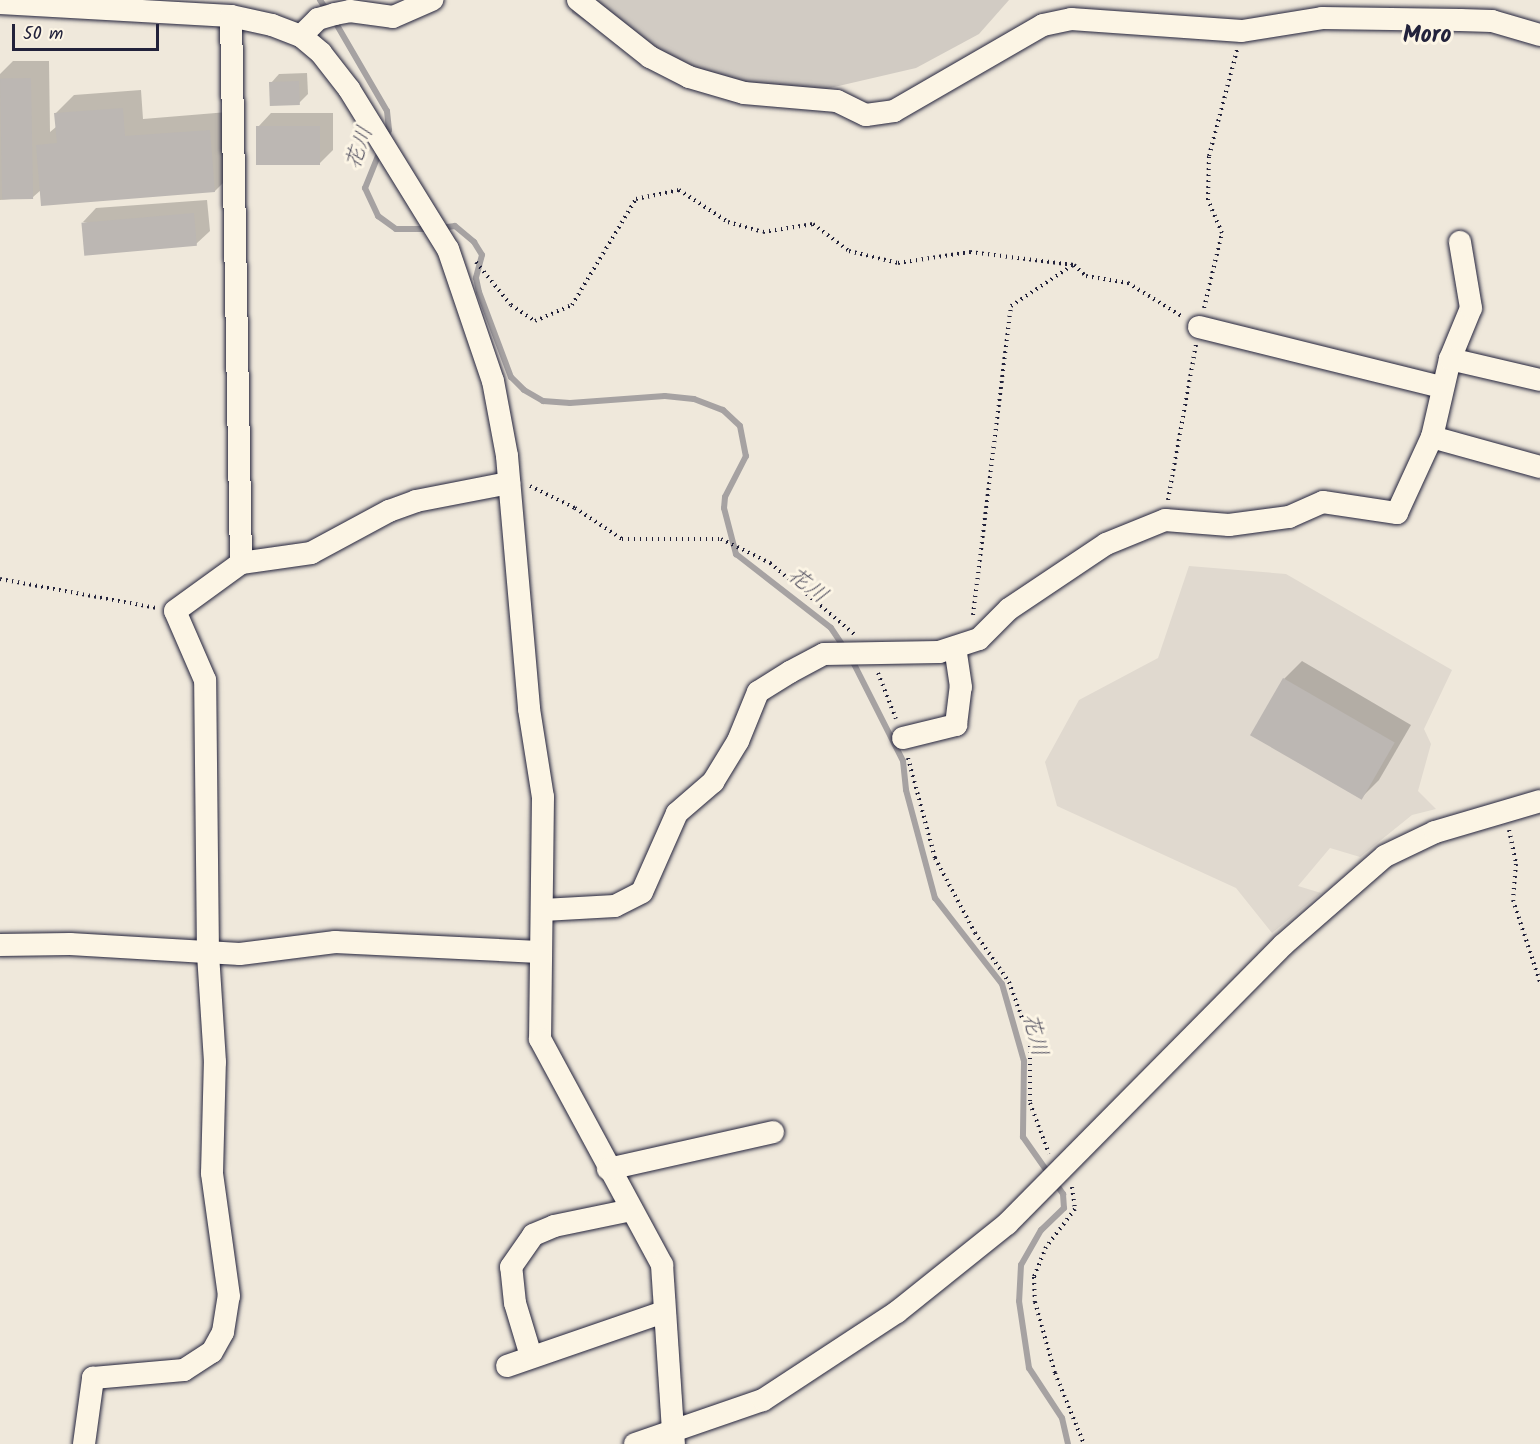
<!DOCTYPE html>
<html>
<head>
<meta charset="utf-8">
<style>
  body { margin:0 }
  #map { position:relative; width:1540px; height:1444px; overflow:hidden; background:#efe8db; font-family:Kalam,"Klee One",sans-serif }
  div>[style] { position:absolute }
  .built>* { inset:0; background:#e0d9cf }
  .green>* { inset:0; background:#d1cbc3 }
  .shadow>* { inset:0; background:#0003 }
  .stream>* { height:6px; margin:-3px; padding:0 3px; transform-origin:3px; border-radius:3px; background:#a6a2a2 }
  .building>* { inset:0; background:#bcb7b3; transform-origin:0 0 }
  .path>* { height:4px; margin-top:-2px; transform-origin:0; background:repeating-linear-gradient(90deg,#22223b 0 1.5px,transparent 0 6px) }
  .roads { filter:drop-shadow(0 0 2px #22223b) drop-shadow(0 0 2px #22223b) }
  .minor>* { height:22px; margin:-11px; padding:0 11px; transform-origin:11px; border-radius:11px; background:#fcf5e5 }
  span { translate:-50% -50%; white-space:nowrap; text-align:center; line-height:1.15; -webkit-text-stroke:6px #fcf5e5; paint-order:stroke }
  .water-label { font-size:22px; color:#575564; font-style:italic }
  .quarter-label { font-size:24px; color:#22223b; font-weight:700 }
  .scale { position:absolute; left:12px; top:24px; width:147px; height:27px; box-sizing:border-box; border:3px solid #22223b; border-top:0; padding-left:8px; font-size:18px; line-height:21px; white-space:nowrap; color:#22223b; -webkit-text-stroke:4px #fcf5e5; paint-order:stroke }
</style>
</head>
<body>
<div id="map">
  <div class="built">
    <i style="clip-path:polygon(1189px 566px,1286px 574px,1452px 670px,1424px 729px,1431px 744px,1418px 791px,1436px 809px,1412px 815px,1360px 857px,1330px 848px,1298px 886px,1321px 893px,1272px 933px,1236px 888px,1057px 806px,1045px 762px,1079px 700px,1158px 658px)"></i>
  </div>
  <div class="green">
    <i style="clip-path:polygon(571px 0,1009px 0,979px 34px,916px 68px,804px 94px,694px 88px,572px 13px)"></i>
  </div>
  <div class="shadow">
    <i style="clip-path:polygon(13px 61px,49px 61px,50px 132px,56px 127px,56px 113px,74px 95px,141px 90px,143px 119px,228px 112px,233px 173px,215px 191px,41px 190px,33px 197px,0 200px,0 74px)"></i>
    <i style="clip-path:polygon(307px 73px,308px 94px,299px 103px,271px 83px,279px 74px)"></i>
    <i style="clip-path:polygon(271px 113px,333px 113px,333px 150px,320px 163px,258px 127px)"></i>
    <i style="clip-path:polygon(207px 200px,210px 231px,196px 244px,83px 222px,96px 208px)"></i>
    <i style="clip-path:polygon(1302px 661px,1411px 725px,1379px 780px,1361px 798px,1252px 734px,1284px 679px)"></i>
  </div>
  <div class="stream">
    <i style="left:320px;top:0;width:14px;rotate:56deg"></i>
    <i style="left:334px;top:20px;width:105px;rotate:59.8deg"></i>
    <i style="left:387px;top:111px;width:19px;rotate:84deg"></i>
    <i style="left:389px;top:130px;width:10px;rotate:114deg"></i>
    <i style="left:380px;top:151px;width:40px;rotate:112deg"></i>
    <i style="left:365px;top:188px;width:31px;rotate:65deg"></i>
    <i style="left:378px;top:216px;width:22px;rotate:36deg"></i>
    <i style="left:396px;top:229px;width:33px"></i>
    <i style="left:440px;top:228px;width:15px;rotate:-8deg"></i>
    <i style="left:455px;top:226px;width:25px;rotate:40deg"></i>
    <i style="left:474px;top:242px;width:15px;rotate:58deg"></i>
    <i style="left:482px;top:255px;width:24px;rotate:105deg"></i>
    <i style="left:476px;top:278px;width:14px;rotate:78deg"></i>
    <i style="left:479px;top:292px;width:91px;rotate:69.4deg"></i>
    <i style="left:511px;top:377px;width:18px;rotate:45deg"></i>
    <i style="left:524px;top:390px;width:22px;rotate:30deg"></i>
    <i style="left:543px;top:401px;width:27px;rotate:4deg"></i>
    <i style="left:570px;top:403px;width:95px;rotate:-4.2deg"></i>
    <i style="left:665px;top:396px;width:29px;rotate:6deg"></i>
    <i style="left:694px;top:399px;width:31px;rotate:21deg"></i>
    <i style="left:723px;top:410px;width:23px;rotate:43deg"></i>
    <i style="left:740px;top:426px;width:31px;rotate:79deg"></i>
    <i style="left:746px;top:456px;width:46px;rotate:117.1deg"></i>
    <i style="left:725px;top:497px;width:11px;rotate:95deg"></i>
    <i style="left:724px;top:508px;width:48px;rotate:75.4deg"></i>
    <i style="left:736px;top:554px;width:120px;rotate:37.9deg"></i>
    <i style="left:831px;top:628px;width:23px;rotate:56deg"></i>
    <i style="left:851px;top:658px;width:115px;rotate:63.2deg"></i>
    <i style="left:903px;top:761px;width:29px;rotate:84deg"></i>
    <i style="left:906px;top:790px;width:112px;rotate:75deg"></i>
    <i style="left:935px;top:898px;width:109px;rotate:52.1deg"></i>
    <i style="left:1002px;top:984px;width:80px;rotate:74.1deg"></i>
    <i style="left:1024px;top:1061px;width:76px;rotate:90.8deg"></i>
    <i style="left:1023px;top:1137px;width:70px;rotate:54.9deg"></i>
    <i style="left:1063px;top:1194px;width:14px;rotate:86deg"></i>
    <i style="left:1064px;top:1208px;width:32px;rotate:136deg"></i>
    <i style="left:1041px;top:1230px;width:40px;rotate:119.7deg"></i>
    <i style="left:1021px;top:1265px;width:36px;rotate:93deg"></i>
    <i style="left:1019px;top:1301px;width:68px;rotate:81.5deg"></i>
    <i style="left:1029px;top:1368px;width:60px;rotate:56.6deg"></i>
    <i style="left:1062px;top:1418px;width:27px;rotate:77deg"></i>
  </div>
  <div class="building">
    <i style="left:31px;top:78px;width:121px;height:31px;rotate:89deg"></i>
    <i style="left:299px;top:81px;width:24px;height:30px;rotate:88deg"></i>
    <i style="clip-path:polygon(123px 108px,125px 136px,210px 130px,215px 192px,41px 206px,36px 145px,57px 143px,54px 113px)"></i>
    <i style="left:256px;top:126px;width:64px;height:39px"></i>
    <i style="left:194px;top:213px;width:33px;height:113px;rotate:85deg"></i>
    <i style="left:1283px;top:678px;width:129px;height:66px;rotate:30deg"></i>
  </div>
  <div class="path">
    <i style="left:476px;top:262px;width:55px;rotate:50.9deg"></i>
    <i style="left:511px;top:305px;width:29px;rotate:34deg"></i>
    <i style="left:535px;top:321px;width:40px;rotate:-23.4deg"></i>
    <i style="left:572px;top:305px;width:124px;rotate:-58.9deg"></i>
    <i style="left:636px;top:199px;width:44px;rotate:-11.8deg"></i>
    <i style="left:679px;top:190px;width:59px;rotate:33.1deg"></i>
    <i style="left:728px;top:222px;width:36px;rotate:16deg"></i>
    <i style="left:763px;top:232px;width:51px;rotate:-9.1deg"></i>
    <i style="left:813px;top:224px;width:45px;rotate:36.9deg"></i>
    <i style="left:849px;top:251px;width:50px;rotate:13.8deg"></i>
    <i style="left:898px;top:263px;width:73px;rotate:-8.7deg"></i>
    <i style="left:970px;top:252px;width:105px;rotate:7.1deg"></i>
    <i style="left:1074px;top:265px;width:16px;rotate:43deg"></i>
    <i style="left:1086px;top:276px;width:43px;rotate:9.5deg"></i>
    <i style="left:1128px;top:283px;width:65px;rotate:31.7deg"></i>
    <i style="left:1204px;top:308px;width:77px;rotate:-76.5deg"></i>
    <i style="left:1222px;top:233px;width:36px;rotate:-113deg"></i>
    <i style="left:1208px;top:200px;width:44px;rotate:-88.7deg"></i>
    <i style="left:1209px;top:156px;width:110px;rotate:-75.2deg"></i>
    <i style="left:530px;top:486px;width:50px;rotate:26.1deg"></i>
    <i style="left:575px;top:508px;width:56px;rotate:33.4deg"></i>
    <i style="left:622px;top:539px;width:99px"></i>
    <i style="left:721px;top:539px;width:55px;rotate:26.1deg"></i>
    <i style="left:770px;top:563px;width:110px;rotate:40.2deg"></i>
    <i style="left:1168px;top:500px;width:158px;rotate:-79.8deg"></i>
    <i style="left:0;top:579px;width:160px;rotate:10.5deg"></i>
    <i style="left:973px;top:615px;width:311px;rotate:-83deg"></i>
    <i style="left:1011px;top:306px;width:74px;rotate:-33.5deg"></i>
    <i style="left:878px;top:673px;width:49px;rotate:68.6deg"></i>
    <i style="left:908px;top:758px;width:104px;rotate:74.9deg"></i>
    <i style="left:935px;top:858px;width:85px;rotate:61.9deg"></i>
    <i style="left:975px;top:933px;width:60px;rotate:55.2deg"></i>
    <i style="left:1009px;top:982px;width:62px;rotate:70.1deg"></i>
    <i style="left:1030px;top:1040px;width:63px;rotate:90deg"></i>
    <i style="left:1030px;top:1103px;width:54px;rotate:69.6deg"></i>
    <i style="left:1509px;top:830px;width:35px;rotate:78deg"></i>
    <i style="left:1516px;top:864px;width:36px;rotate:95deg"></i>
    <i style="left:1513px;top:900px;width:86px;rotate:71.8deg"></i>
    <i style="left:1072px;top:1187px;width:22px;rotate:82deg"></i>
    <i style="left:1075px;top:1209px;width:48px;rotate:127.3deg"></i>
    <i style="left:1046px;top:1247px;width:32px;rotate:112deg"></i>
    <i style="left:1034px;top:1277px;width:25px;rotate:88deg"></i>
    <i style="left:1035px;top:1302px;width:74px;rotate:74.3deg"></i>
    <i style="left:1055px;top:1373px;width:77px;rotate:67.8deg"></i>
  </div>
  <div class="roads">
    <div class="minor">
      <i style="left:578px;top:0;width:92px;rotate:38.4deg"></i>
      <i style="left:650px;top:57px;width:44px;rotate:27.1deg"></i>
      <i style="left:689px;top:77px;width:57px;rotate:16.2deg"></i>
      <i style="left:744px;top:93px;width:93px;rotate:4.9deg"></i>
      <i style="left:837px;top:101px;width:32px;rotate:26deg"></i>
      <i style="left:866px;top:115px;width:28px;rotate:-8deg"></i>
      <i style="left:894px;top:111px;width:172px;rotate:-30deg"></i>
      <i style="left:1043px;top:25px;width:29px;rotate:-12deg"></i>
      <i style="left:1071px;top:19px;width:171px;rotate:4deg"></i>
      <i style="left:1242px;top:31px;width:81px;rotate:-9.2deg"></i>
      <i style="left:1322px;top:18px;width:138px;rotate:0.8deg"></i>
      <i style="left:1460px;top:20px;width:32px;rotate:2deg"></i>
      <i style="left:1492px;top:21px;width:50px;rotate:16.3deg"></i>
      <i style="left:0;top:3px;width:231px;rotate:3.2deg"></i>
      <i style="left:231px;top:16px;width:42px;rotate:12.4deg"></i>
      <i style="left:272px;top:25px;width:31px;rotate:21deg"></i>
      <i style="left:301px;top:36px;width:26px;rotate:40deg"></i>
      <i style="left:321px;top:53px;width:46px;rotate:52.1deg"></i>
      <i style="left:349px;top:89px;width:188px;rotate:58.3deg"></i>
      <i style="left:448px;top:249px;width:139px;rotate:71.2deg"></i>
      <i style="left:493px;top:381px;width:76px;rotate:79.4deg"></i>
      <i style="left:507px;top:456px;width:254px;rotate:85deg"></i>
      <i style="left:529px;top:709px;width:89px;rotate:81deg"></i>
      <i style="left:543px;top:797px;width:242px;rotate:90.7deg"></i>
      <i style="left:540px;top:1039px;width:257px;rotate:61.6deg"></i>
      <i style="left:662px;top:1265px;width:179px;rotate:86.2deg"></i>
      <i style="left:231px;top:16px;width:547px;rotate:88.95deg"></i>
      <i style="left:301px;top:36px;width:24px;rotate:-45deg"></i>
      <i style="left:318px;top:19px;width:18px;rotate:-16deg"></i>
      <i style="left:335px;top:14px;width:15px;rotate:-11deg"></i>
      <i style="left:350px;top:11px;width:43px;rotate:7.9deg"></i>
      <i style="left:393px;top:17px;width:43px;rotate:-23.6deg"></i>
      <i style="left:1199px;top:327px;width:250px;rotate:13.9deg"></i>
      <i style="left:1450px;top:359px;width:55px;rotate:-67.6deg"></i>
      <i style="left:1471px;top:308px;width:67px;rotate:-99.5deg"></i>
      <i style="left:1432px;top:437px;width:112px;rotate:15.5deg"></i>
      <i style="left:903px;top:738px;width:55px;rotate:-13.8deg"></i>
      <i style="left:956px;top:725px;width:38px;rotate:-83deg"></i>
      <i style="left:961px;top:687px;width:40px;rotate:-98.5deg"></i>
      <i style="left:543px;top:910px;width:72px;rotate:-3.2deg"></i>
      <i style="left:615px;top:906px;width:30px;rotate:-27deg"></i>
      <i style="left:642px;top:892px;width:86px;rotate:-66.1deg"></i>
      <i style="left:677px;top:813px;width:48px;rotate:-40.7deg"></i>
      <i style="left:713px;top:782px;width:48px;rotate:-58.6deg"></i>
      <i style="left:738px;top:741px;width:53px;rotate:-67.8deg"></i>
      <i style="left:758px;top:692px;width:38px;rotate:-32deg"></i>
      <i style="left:790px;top:672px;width:38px;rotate:-28deg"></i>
      <i style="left:824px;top:654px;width:115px;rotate:-1deg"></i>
      <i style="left:939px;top:652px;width:42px;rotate:-18deg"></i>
      <i style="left:979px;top:639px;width:42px;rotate:-45deg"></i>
      <i style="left:1009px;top:609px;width:117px;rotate:-33.8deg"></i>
      <i style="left:1106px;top:544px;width:64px;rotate:-22.1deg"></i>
      <i style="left:1165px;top:520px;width:64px;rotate:4.5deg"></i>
      <i style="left:1229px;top:525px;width:61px;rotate:-7.6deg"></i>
      <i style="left:1289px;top:517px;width:37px;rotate:-24deg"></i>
      <i style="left:1323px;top:502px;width:75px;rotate:8.5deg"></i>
      <i style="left:1397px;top:513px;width:84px;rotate:-65.3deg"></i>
      <i style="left:1432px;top:437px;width:80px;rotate:-77deg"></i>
      <i style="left:1450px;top:359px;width:92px;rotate:13.1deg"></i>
      <i style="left:0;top:945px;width:70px;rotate:-0.8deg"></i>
      <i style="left:70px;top:944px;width:170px;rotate:3.4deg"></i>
      <i style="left:240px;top:954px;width:96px;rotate:-7.2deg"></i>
      <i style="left:335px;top:942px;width:204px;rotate:2.8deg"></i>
      <i style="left:608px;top:1169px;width:169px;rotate:-12.6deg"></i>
      <i style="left:531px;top:1356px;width:55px;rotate:-106.8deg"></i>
      <i style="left:515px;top:1303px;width:36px;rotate:-96deg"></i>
      <i style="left:511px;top:1267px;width:39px;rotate:-55deg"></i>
      <i style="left:533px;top:1235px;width:23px;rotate:-23deg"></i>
      <i style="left:554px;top:1226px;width:79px;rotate:-11.7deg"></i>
      <i style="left:507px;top:1366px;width:166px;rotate:-19deg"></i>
      <i style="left:84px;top:1444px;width:67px;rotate:-82.2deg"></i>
      <i style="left:93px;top:1378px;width:91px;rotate:-5deg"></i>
      <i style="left:184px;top:1370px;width:33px;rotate:-33deg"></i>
      <i style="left:212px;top:1352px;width:23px;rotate:-61deg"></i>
      <i style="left:223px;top:1332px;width:36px;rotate:-81deg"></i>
      <i style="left:229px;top:1296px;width:124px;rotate:-97.9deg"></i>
      <i style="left:212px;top:1173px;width:111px;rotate:-88.5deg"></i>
      <i style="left:215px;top:1062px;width:108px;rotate:-93.7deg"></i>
      <i style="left:208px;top:954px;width:274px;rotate:-90.6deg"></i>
      <i style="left:205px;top:680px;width:75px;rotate:-113.5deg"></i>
      <i style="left:175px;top:611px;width:82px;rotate:-36deg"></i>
      <i style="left:241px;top:563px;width:71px;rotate:-8.1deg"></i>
      <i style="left:311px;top:553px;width:89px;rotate:-28.3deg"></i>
      <i style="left:389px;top:511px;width:29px;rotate:-20deg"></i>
      <i style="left:416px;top:501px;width:95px;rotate:-11deg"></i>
      <i style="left:635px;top:1444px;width:135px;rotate:-19deg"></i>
      <i style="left:763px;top:1400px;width:160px;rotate:-33.3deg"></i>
      <i style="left:897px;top:1312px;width:141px;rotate:-38.7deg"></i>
      <i style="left:1007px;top:1224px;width:392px;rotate:-45.3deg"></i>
      <i style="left:1283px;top:945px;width:135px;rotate:-41.1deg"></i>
      <i style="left:1385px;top:856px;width:55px;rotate:-25.6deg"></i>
      <i style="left:1435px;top:832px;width:109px;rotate:-16.4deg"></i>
    </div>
  </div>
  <div class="water-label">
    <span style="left:360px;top:148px;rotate:-71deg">花川</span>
    <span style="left:807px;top:586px;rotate:38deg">花川</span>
    <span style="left:1034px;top:1035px;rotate:76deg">花川</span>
  </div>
  <div class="quarter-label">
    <span style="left:1427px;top:36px">Moro</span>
  </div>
  <div class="scale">50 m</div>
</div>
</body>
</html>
